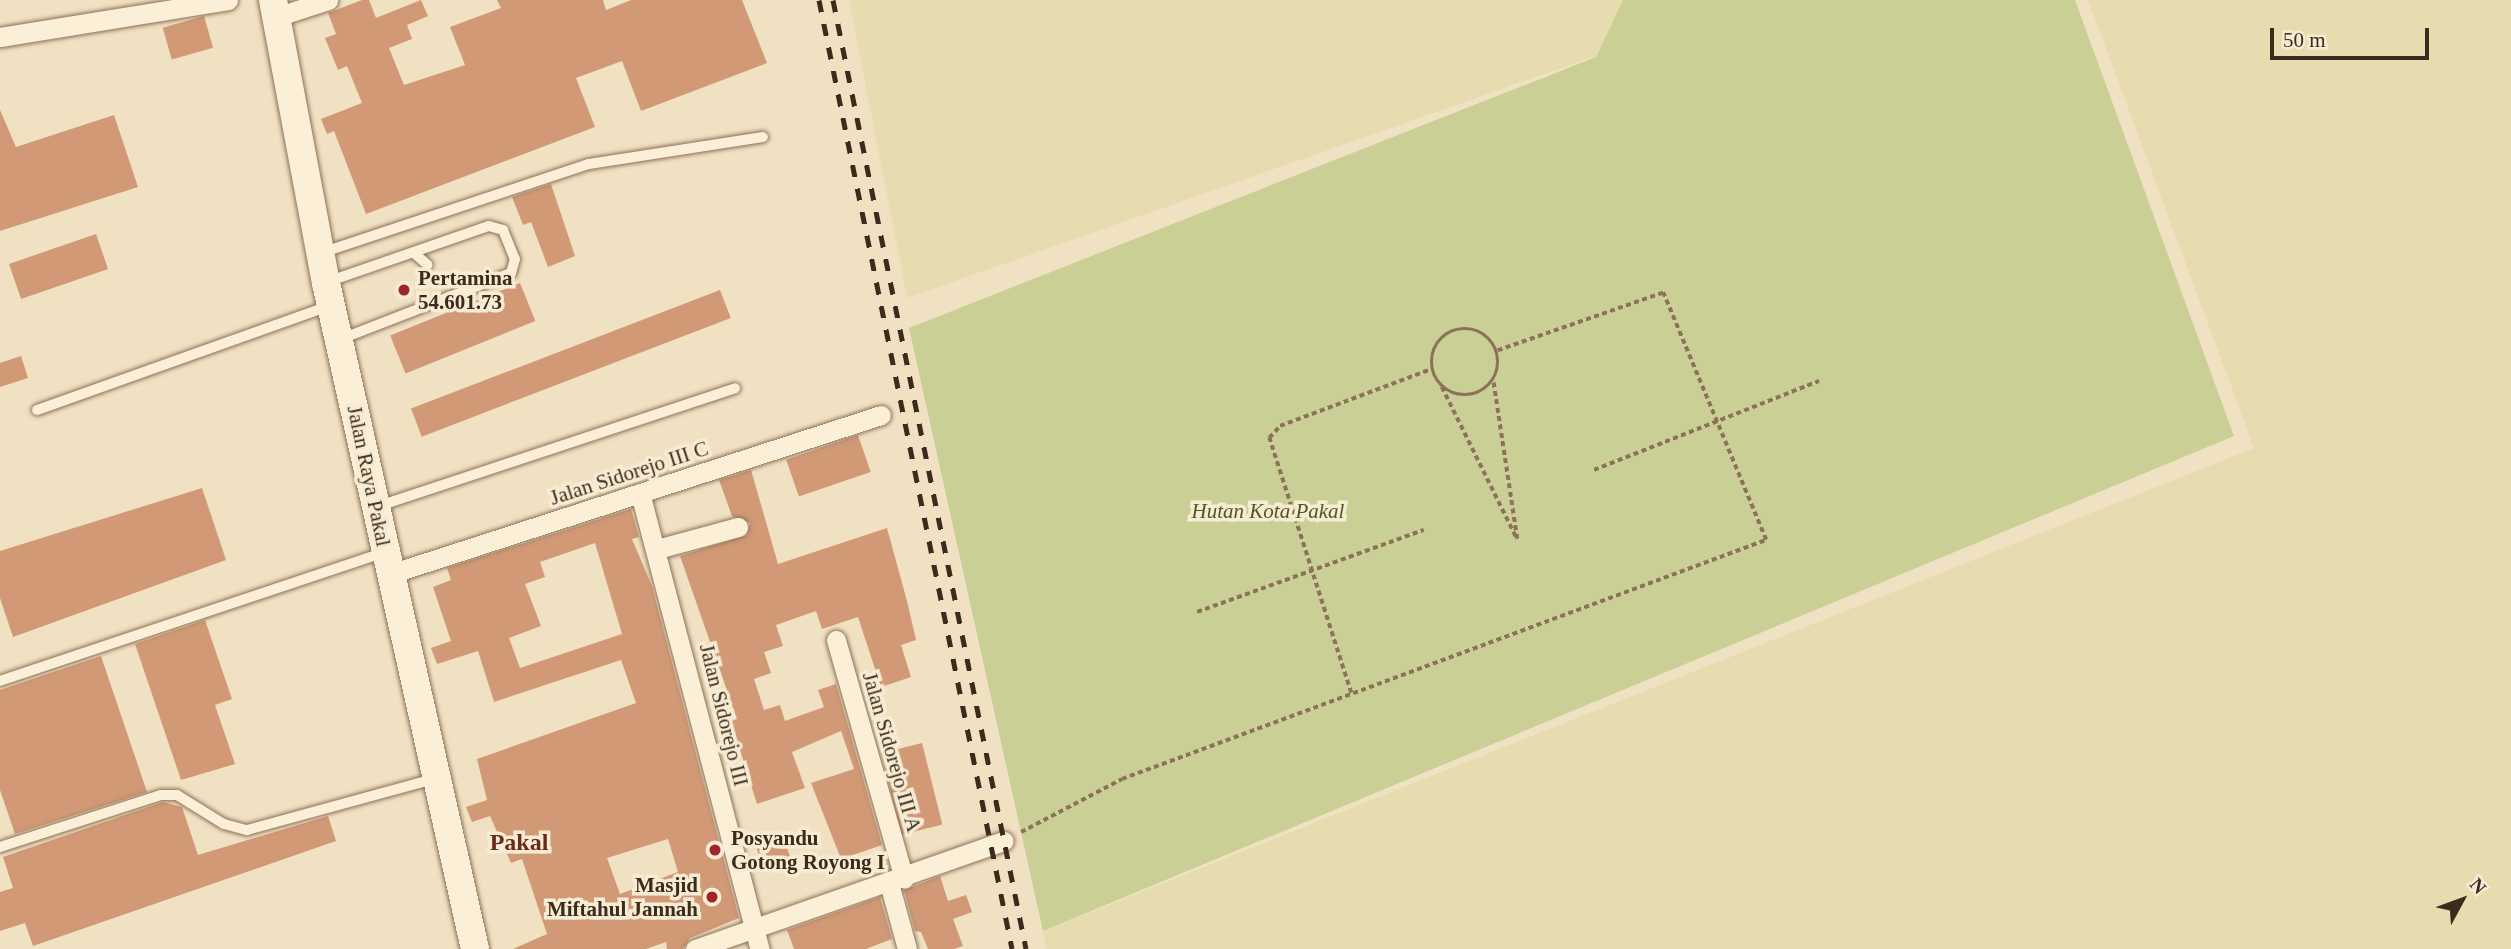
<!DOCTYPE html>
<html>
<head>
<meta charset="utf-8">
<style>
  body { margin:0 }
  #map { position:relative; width:2511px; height:949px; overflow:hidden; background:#f1e1c3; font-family:Georgia,serif }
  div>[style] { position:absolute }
  .farmland>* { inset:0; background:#e7dcb0 }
  .green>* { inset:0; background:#cacf96 }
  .building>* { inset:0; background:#d19976; transform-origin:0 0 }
  .path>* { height:3.5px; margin-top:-1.75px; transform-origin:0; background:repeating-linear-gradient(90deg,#8c7258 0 5px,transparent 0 8.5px) }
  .path>.ring { margin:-1.75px; padding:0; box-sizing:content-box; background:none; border:3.5px solid #8c7258; border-radius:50% }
  .roads { filter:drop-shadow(0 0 2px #8c7258) drop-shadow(0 0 2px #8c7258) }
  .lane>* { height:10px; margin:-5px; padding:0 5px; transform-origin:5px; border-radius:5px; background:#fbefd7 }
  .street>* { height:19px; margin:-9.5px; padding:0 9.5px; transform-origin:9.5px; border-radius:9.5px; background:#fbefd7 }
  .secondary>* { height:28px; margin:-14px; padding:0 14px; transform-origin:14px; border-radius:14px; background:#fbefd7 }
  .rail>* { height:5px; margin-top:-2.5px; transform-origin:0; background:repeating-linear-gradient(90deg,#3b2b1d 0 12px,transparent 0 24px) }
  .dots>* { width:19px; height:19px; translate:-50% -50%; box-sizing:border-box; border:4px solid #f7ecd3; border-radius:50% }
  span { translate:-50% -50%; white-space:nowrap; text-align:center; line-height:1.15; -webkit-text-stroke:7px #f7ecd3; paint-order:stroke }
  .poi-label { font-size:21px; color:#3b2b1d; font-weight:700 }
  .left { translate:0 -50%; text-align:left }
  .right { translate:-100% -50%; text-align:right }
  .street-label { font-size:21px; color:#3b2b1d }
  .park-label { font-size:21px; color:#4d5823; font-style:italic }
  .quarter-label { font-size:24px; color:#6a291a; font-weight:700 }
  .north { position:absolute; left:2427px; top:865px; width:70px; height:70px; -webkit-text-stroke:5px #f7ecd3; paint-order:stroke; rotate:49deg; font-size:19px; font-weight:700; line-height:28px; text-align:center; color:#3b2b1d }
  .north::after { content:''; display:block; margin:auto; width:24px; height:32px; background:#3b2b1d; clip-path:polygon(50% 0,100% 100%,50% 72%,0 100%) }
  .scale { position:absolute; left:2270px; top:28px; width:159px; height:32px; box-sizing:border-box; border:4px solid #3b2b1d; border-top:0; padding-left:9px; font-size:21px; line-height:24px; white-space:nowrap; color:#3b2b1d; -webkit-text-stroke:5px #f7ecd3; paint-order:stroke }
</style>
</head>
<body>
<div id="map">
  <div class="farmland">
    <i style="clip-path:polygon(849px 0,1623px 0,1596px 56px,907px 298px)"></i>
    <i style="clip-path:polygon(2088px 0,2511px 0,2511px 949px,1046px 949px,1043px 931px,2254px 448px)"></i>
  </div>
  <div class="green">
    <i style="clip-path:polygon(1623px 0,2075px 0,2234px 436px,1043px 931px,909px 328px,1596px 57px)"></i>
  </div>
  <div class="building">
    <i style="clip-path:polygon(362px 0,369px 0,376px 18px,421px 0,428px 16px,407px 25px,412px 39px,389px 48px,404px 85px,465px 65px,450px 27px,501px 8px,497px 0,603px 0,606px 10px,631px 0,742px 0,767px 63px,641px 111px,622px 61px,576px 78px,595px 127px,366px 214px,334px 131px,327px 134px,321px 119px,362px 103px,347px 66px,338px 70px,325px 38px,336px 34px,328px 13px)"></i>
    <i style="left:204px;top:16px;width:33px;height:43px;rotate:74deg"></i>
    <i style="clip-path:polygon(0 110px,16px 147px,114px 115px,138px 187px,0 231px)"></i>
    <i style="clip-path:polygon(551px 184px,575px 256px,548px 267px,531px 222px,523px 225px,512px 197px)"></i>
    <i style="left:96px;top:234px;width:37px;height:92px;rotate:71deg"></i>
    <i style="left:520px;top:283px;width:41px;height:140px;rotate:68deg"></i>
    <i style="left:720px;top:290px;width:30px;height:331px;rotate:69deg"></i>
    <i style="clip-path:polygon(21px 356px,28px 378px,0 387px,0 363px)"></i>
    <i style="left:858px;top:435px;width:39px;height:76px;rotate:71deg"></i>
    <i style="clip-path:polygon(751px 470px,778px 564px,887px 528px,907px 601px,916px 640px,901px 645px,911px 677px,881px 687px,858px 617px,822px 629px,816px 611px,776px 625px,783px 646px,764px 652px,771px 673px,754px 679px,764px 710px,780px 705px,785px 721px,824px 707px,818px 690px,836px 684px,882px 845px,841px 859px,811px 783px,854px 769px,841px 731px,792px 752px,805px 788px,757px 804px,731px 721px,737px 719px,680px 556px,747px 535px,750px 523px,732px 516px,719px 480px)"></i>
    <i style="clip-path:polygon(202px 488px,226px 560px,13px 637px,0 598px,0 551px)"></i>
    <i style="clip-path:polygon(evenodd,631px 509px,639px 537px,632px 539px,652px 586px,739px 918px,690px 938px,683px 949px,667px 949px,666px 942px,646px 949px,513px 949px,547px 934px,522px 859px,511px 863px,490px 816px,472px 822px,466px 807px,487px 800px,477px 759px,636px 703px,621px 660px,494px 702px,478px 651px,437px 664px,431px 648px,451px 641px,433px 587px,451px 580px,447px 568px,631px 509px,595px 543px,622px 634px,520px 668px,509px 638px,541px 626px,525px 584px,545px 577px,540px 562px,595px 543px,631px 509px,668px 839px,678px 872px,620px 894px,607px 858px,668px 839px)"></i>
    <i style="clip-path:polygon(205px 620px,232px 699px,215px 705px,235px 764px,181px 780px,135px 644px)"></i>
    <i style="clip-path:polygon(101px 656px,147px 792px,15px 834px,0 790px,0 690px)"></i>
    <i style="left:922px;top:743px;width:84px;height:42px;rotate:76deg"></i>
    <i style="clip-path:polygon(163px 802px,182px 807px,198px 855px,328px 816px,336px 841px,33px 946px,25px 923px,0 931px,0 892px,13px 888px,3px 857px)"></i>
    <i style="left:784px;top:839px;width:24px;height:29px;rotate:71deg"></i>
    <i style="clip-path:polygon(940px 876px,948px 901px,966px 895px,972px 912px,953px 919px,963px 946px,954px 949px,928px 949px,921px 932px,915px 931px,904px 890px)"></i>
    <i style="clip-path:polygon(880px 897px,892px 939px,866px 949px,794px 949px,787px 930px)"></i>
  </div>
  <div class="path">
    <i class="ring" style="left:1432px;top:329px;width:62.5px;height:62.5px"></i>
    <i style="left:1442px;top:387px;width:169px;rotate:63.7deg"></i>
    <i style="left:1517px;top:539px;width:160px;rotate:-98.6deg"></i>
    <i style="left:1594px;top:470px;width:242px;rotate:-21.6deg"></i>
    <i style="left:1197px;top:612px;width:241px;rotate:-19.9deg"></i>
    <i style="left:1351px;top:693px;width:268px;rotate:-107.8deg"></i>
    <i style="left:1269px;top:438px;width:16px;rotate:-47deg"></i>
    <i style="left:1280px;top:426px;width:162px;rotate:-20.6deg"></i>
    <i style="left:1021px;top:832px;width:114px;rotate:-27.7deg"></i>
    <i style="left:1122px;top:779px;width:687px;rotate:-20.36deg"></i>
    <i style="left:1766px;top:540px;width:268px;rotate:-112.6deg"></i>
    <i style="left:1663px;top:293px;width:176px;rotate:160.7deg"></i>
  </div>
  <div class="roads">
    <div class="lane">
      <i style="left:321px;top:253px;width:282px;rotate:-18.4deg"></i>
      <i style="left:589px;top:164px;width:176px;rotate:-8.8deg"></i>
      <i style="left:414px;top:253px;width:18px;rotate:41deg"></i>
      <i style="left:327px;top:282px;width:171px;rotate:-19.1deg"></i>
      <i style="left:489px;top:226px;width:15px;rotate:16deg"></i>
      <i style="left:503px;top:230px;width:31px;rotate:68deg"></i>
      <i style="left:515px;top:259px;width:15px;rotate:106deg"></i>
      <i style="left:511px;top:273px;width:182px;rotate:158.8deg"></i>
      <i style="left:37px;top:410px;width:310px;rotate:-19.6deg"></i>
      <i style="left:379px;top:506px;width:375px;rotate:-18.3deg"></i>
      <i style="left:0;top:681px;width:406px;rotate:-18.5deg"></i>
      <i style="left:0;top:847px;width:169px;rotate:-17.9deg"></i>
      <i style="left:161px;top:795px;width:16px"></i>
      <i style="left:177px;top:795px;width:55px;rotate:31.7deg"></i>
      <i style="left:224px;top:824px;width:24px;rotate:15deg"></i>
      <i style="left:247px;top:830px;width:194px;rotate:-15.3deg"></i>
    </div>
    <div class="street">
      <i style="left:276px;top:17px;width:55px;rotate:-18.1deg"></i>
      <i style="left:0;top:37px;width:231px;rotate:-9.2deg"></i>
      <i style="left:640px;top:493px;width:472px;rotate:75.3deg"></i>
      <i style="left:657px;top:549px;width:84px;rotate:-15.2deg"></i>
      <i style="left:390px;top:574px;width:516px;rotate:-17.94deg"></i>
      <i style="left:836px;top:640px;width:248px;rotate:74.1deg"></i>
      <i style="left:889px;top:883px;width:68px;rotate:74.7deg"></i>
      <i style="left:695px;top:949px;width:327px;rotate:-19.3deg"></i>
    </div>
    <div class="secondary">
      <i style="left:273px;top:0;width:288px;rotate:79.4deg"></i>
      <i style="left:326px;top:283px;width:682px;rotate:77.39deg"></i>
    </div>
  </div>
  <div class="rail">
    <i style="left:819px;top:0;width:968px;rotate:78.5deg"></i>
    <i style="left:833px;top:0;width:968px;rotate:78.5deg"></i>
  </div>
  <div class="dots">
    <i style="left:404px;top:290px;background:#9e2529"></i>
    <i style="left:715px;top:850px;background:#9e2529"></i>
    <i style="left:712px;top:897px;background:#9e2529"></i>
  </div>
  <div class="poi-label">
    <span class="left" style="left:418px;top:290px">Pertamina<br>54.601.73</span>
    <span class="left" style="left:731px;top:850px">Posyandu<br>Gotong Royong I</span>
    <span class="right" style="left:698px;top:897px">Masjid<br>Miftahul Jannah</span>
  </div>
  <div class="street-label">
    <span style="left:629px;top:473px;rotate:-18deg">Jalan Sidorejo III C</span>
    <span style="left:369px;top:476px;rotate:78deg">Jalan Raya Pakal</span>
    <span style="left:724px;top:715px;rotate:76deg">Jalan Sidorejo III</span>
    <span style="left:892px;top:752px;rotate:74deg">Jalan Sidorejo III A</span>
  </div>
  <div class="park-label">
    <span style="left:1268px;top:511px">Hutan Kota Pakal</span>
  </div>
  <div class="quarter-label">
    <span style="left:519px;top:843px">Pakal</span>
  </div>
  <div class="north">N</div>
  <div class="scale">50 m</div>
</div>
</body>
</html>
